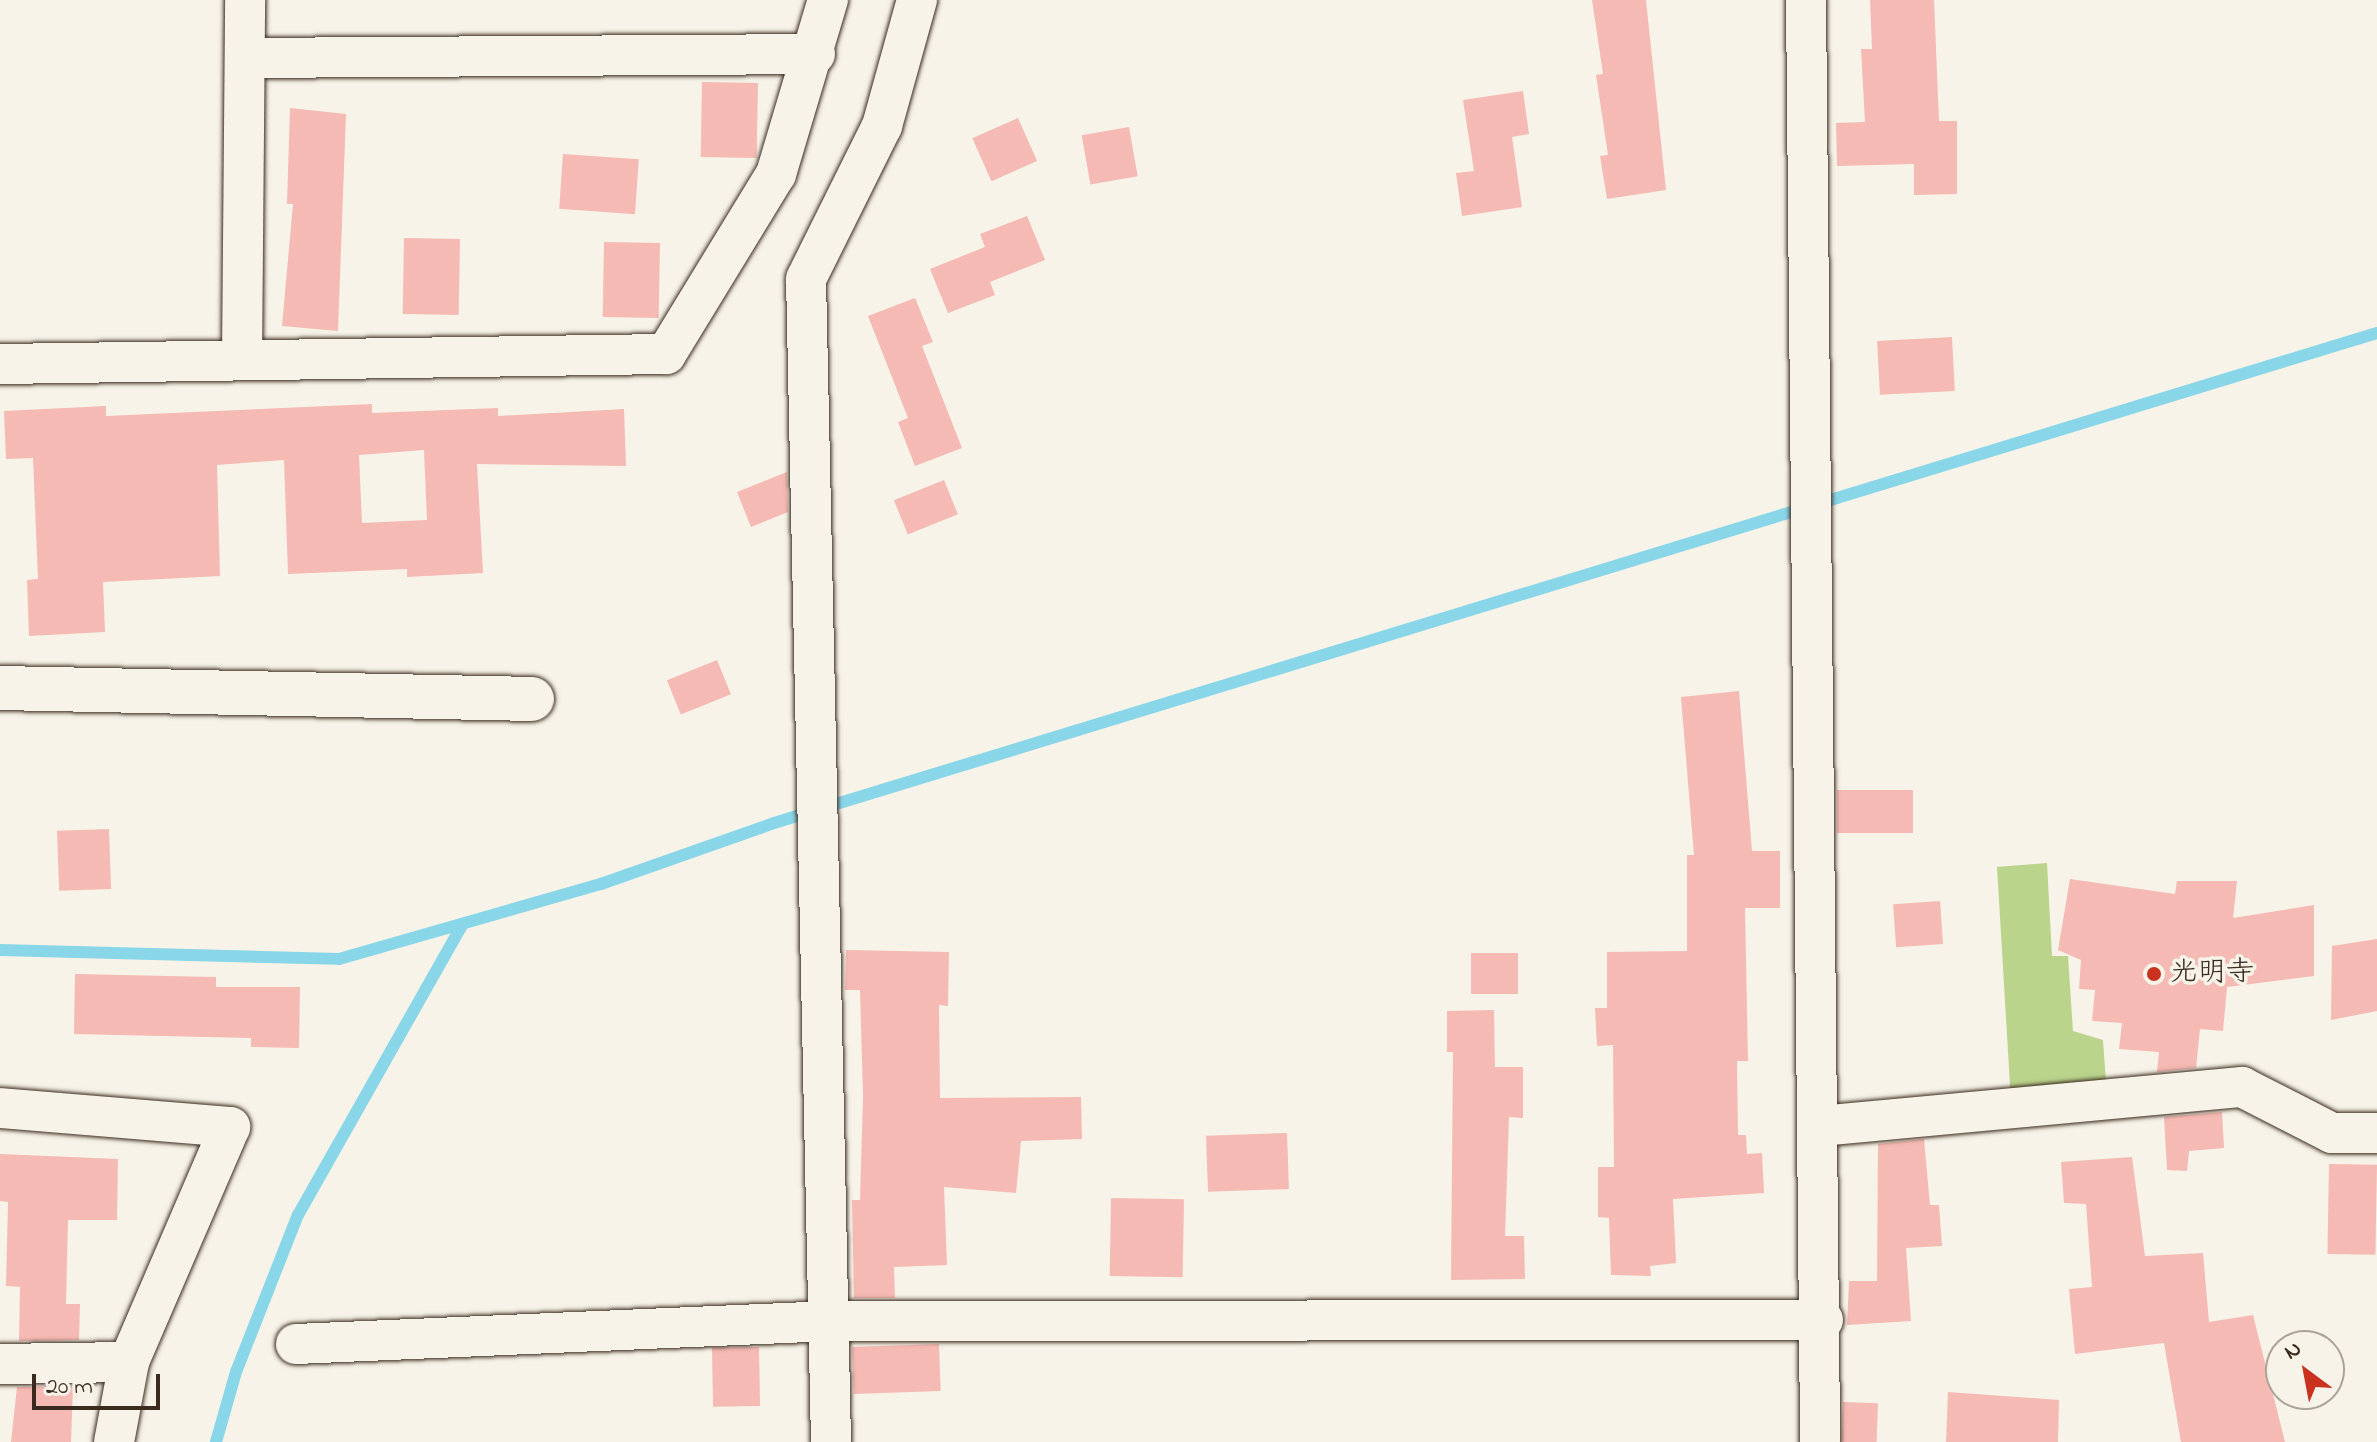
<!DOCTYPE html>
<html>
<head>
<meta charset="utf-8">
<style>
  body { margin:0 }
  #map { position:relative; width:2377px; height:1442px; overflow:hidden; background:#f7f3e8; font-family:"Indie Flower","Klee One",sans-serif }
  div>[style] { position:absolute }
  .green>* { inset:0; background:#bad48c }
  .stream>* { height:12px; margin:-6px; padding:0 6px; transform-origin:6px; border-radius:6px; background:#89d6e8 }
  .building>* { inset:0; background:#f5bab3; transform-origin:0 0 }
  .roads { filter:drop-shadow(0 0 2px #3b2a1e) drop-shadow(0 0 2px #3b2a1e) }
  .minor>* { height:40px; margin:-20px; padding:0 20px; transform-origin:20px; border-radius:20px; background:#f7f3e8 }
  .tertiary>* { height:44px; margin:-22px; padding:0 22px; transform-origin:22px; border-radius:22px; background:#f7f3e8 }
  .dots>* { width:22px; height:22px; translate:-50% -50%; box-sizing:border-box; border:4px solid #f7f3e8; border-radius:50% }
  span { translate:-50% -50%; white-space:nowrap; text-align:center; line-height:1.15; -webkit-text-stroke:7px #f7f3e8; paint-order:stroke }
  .poi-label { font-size:28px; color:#3b2a1e }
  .left { translate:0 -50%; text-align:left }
  .north { position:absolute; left:2265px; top:1330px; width:80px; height:80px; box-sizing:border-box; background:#f7f3e8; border:2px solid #aca397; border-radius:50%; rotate:328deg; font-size:22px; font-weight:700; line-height:32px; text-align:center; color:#3b2a1e }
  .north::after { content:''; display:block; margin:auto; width:28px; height:36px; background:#c8321e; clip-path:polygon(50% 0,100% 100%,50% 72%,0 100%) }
  .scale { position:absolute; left:32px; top:1374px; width:128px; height:36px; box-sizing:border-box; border:4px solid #3b2a1e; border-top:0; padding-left:10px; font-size:24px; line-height:28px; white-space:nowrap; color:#3b2a1e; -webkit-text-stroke:6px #f7f3e8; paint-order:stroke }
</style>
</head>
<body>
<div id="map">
  <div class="green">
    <i style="clip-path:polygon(2047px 863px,2052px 956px,2068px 956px,2073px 1031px,2103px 1040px,2107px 1096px,2011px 1102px,1997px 867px)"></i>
  </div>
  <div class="stream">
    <i style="left:0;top:950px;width:339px;rotate:1.5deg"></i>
    <i style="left:339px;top:959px;width:273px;rotate:-16deg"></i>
    <i style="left:601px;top:884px;width:183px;rotate:-19.4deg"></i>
    <i style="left:774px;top:823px;width:1676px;rotate:-17deg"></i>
    <i style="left:216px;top:1442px;width:73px;rotate:-74.1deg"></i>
    <i style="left:236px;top:1372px;width:169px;rotate:-68.5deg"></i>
    <i style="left:298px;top:1215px;width:333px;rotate:-60.5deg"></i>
  </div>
  <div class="building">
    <i style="clip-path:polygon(1592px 0,1646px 0,1666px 190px,1607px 199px,1600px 156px,1608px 155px,1596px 75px,1603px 74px)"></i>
    <i style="clip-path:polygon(1870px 0,1934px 0,1939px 121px,1957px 121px,1957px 194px,1914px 195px,1914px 164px,1837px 166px,1836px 123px,1865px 122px,1861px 49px,1872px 49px)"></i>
    <i style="left:702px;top:82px;width:56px;height:75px;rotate:1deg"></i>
    <i style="clip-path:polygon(1523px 91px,1529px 134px,1512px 137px,1522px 207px,1462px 216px,1456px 173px,1474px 171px,1463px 100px)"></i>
    <i style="clip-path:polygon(290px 108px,346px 114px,338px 331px,282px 326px,293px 204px,287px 204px)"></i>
    <i style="left:1018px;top:118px;width:47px;height:50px;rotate:66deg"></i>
    <i style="left:1129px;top:127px;width:50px;height:48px;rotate:80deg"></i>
    <i style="left:563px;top:154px;width:76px;height:55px;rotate:4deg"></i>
    <i style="clip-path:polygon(1027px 216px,1045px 260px,990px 282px,995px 295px,948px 313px,930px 269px,985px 247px,980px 234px)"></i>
    <i style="left:404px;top:238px;width:56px;height:76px;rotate:1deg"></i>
    <i style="left:604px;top:242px;width:56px;height:75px;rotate:1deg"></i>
    <i style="clip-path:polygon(915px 298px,933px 342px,922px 346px,962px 448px,915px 466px,898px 422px,908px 418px,868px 316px)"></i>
    <i style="left:1952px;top:337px;width:54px;height:75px;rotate:87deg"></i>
    <i style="clip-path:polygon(evenodd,372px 404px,372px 413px,498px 408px,498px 416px,624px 409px,626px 466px,477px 464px,483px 573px,407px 577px,407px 569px,288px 574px,284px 460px,217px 465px,220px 576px,103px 582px,105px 632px,29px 636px,27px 580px,38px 579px,33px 458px,6px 459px,4px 411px,106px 406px,106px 416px,372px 404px,424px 450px,427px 520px,362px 523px,359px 455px,424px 450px)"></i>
    <i style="clip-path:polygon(787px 472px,788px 512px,751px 527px,737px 492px)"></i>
    <i style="left:944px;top:480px;width:37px;height:54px;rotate:68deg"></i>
    <i style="left:717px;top:660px;width:37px;height:54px;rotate:68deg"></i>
    <i style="clip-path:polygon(1739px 691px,1752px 851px,1780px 851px,1780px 908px,1745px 908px,1748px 1061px,1737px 1061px,1738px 1135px,1746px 1135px,1747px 1154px,1762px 1153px,1764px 1193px,1673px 1199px,1676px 1263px,1650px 1266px,1651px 1276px,1611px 1275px,1609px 1218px,1598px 1217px,1598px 1167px,1614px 1167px,1613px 1045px,1597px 1046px,1595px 1008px,1607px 1008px,1607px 952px,1687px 951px,1687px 855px,1694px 855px,1681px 697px)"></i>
    <i style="left:1913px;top:790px;width:43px;height:76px;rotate:90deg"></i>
    <i style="left:109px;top:829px;width:60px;height:52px;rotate:88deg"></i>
    <i style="clip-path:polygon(2070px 879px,2175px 894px,2177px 881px,2237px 881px,2233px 918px,2314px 905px,2314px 976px,2227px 987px,2223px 1031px,2200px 1029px,2196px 1068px,2157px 1072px,2159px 1052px,2119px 1049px,2122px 1023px,2092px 1021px,2095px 990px,2079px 989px,2081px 960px,2058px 950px)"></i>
    <i style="left:1940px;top:901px;width:43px;height:47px;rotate:86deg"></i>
    <i style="clip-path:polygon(2377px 939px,2377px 1011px,2331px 1020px,2332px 946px)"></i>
    <i style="clip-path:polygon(846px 950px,949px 952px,948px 1006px,939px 1005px,940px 1098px,1081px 1097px,1082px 1139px,1021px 1141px,1016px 1193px,944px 1187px,947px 1265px,894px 1267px,895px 1298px,854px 1298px,852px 1200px,860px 1200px,863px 1096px,860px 990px,845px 990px)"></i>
    <i style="left:1471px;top:953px;width:47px;height:41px"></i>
    <i style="clip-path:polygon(75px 974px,216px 977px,216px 987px,300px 987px,299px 1048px,251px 1047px,251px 1038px,74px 1034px)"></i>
    <i style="clip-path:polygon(1494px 1010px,1495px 1067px,1523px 1067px,1523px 1118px,1509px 1117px,1505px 1236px,1524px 1236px,1525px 1279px,1451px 1280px,1453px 1052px,1447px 1052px,1447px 1011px)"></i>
    <i style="clip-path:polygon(2222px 1112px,2224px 1148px,2189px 1151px,2187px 1171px,2167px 1170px,2164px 1117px)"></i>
    <i style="left:1287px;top:1133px;width:56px;height:81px;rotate:88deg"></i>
    <i style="clip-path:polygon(1924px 1139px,1930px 1205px,1939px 1205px,1942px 1246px,1906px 1248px,1911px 1321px,1847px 1325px,1849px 1281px,1877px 1281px,1878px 1144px)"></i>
    <i style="clip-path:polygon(0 1154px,118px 1159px,117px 1220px,68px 1220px,66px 1304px,80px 1304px,79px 1340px,19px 1341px,20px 1287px,6px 1286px,8px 1202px,0 1201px)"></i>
    <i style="clip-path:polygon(2132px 1157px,2145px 1256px,2203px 1253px,2209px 1322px,2253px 1315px,2285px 1442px,2181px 1442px,2164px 1343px,2075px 1354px,2069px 1289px,2092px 1287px,2086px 1204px,2064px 1203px,2061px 1162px)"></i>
    <i style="left:2329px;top:1164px;width:48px;height:90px;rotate:1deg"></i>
    <i style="left:1111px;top:1198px;width:73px;height:78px;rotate:1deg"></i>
    <i style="left:939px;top:1344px;width:47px;height:87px;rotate:88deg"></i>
    <i style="left:759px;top:1347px;width:59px;height:47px;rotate:89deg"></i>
    <i style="clip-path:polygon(73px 1386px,71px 1442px,11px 1442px,17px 1387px)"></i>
    <i style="clip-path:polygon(1948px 1392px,2059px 1400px,2058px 1442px,1946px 1442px)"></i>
    <i style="left:1843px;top:1402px;width:35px;height:40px;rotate:2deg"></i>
  </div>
  <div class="roads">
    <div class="minor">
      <i style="left:1806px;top:0;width:1442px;rotate:89.44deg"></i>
      <i style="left:246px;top:58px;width:569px;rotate:-0.4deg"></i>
      <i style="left:242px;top:359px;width:359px;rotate:-89.5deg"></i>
      <i style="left:0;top:364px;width:666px;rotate:-0.86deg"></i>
      <i style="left:666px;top:354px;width:211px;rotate:-58.6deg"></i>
      <i style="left:776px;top:174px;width:182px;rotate:-73.4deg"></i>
      <i style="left:0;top:1108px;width:231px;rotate:4.7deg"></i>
      <i style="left:230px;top:1127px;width:256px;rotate:113.3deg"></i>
      <i style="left:129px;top:1362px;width:81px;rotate:100.6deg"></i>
      <i style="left:1820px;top:1126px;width:424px;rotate:-5.3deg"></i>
      <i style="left:2242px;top:1087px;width:101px;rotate:27.1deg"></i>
      <i style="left:2332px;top:1133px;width:45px"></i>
      <i style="left:296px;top:1344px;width:535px;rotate:-2.46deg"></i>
      <i style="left:831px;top:1321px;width:992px;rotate:-0.06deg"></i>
      <i style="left:0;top:1364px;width:129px;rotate:-0.9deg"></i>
      <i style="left:831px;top:1442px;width:1163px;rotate:-91.23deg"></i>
      <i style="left:806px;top:279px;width:171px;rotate:-63.6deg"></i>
      <i style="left:882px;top:126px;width:131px;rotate:-74.5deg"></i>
    </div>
    <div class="tertiary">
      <i style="left:0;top:688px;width:532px;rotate:1.18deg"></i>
    </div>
  </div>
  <div class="dots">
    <i style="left:2154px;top:974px;background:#c8321e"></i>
  </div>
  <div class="poi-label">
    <span class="left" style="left:2170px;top:974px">光明寺</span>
  </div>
  <div class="north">N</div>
  <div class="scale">20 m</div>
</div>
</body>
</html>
